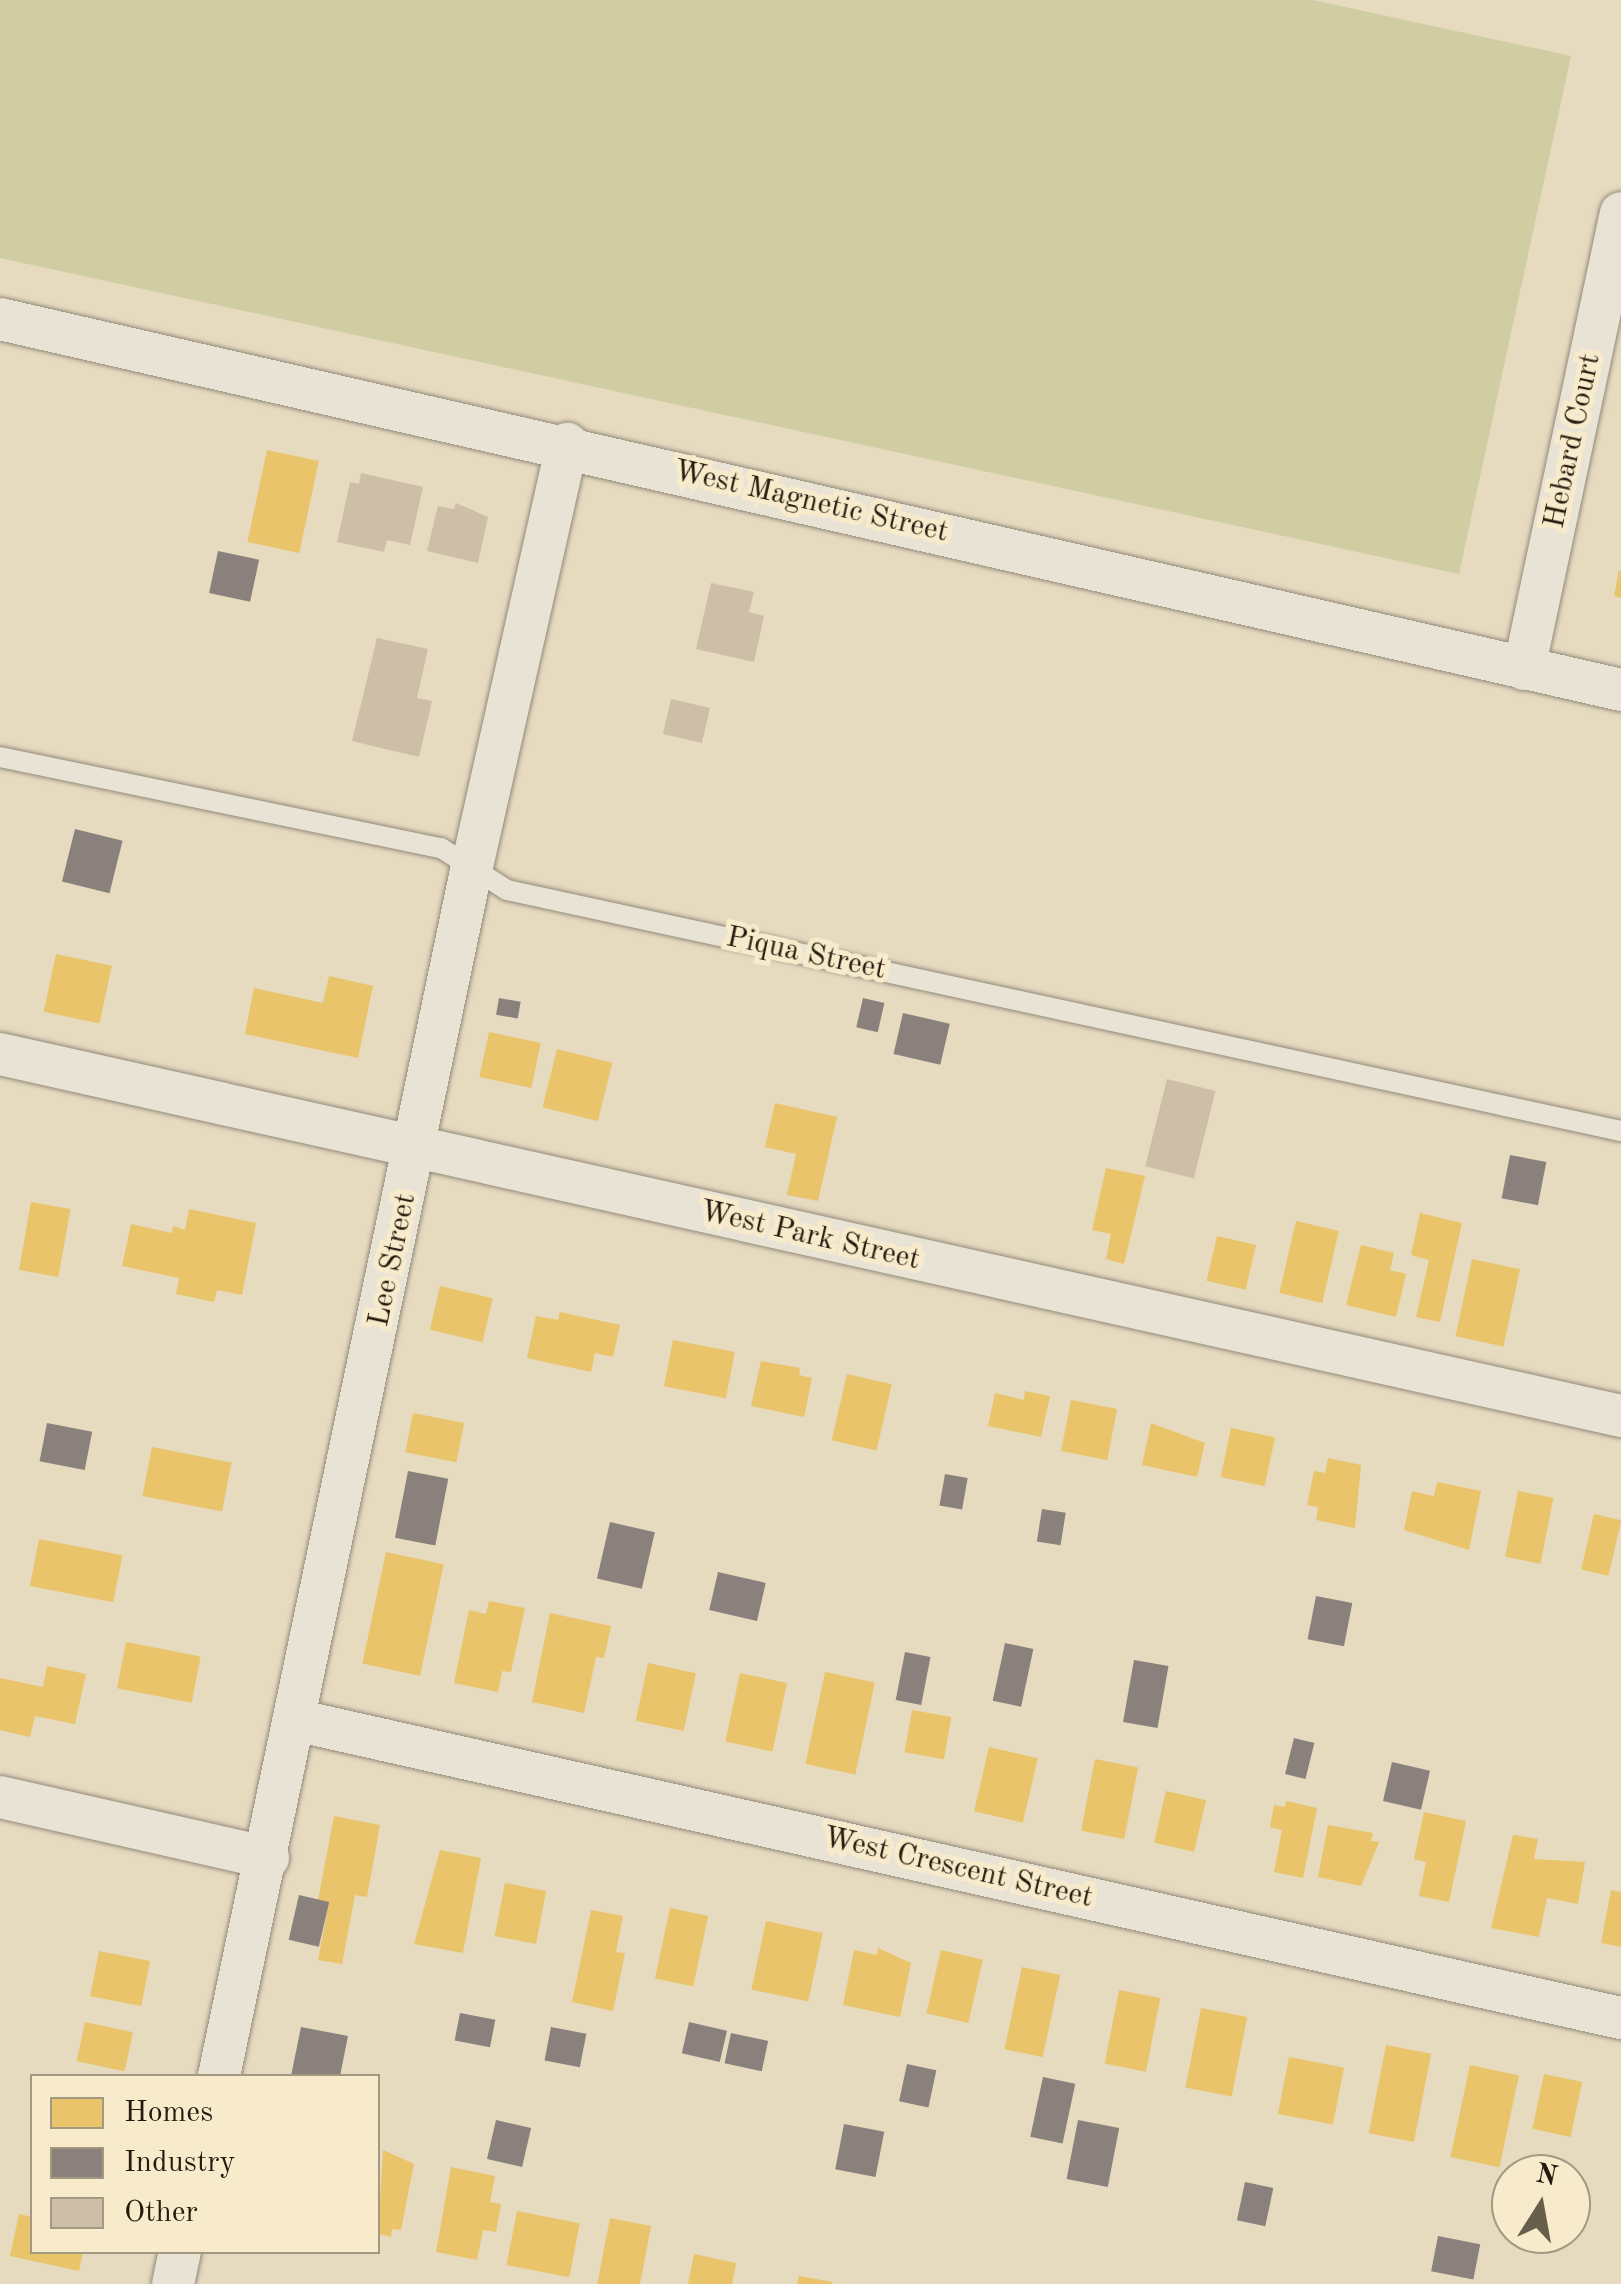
<!DOCTYPE html>
<html>
<head>
<meta charset="utf-8">
<style>
  body { margin:0 }
  #map { position:relative; width:1621px; height:2284px; overflow:hidden; background:#e6dabf; font-family:"Old Standard TT",serif }
  div>[style] { position:absolute }
  .green>* { inset:0; background:#d0cda2 }
  .homes>* { inset:0; background:#e9c46a; transform-origin:0 0 }
  .industry>* { inset:0; background:#8a817c; transform-origin:0 0 }
  .building>* { inset:0; background:#cebda7; transform-origin:0 0 }
  .roads { filter:drop-shadow(0 0 2px #928a7a) drop-shadow(0 0 2px #928a7a) }
  .service>* { height:20px; margin:-10px; padding:0 10px; transform-origin:10px; border-radius:10px; background:#e9e3d6 }
  .minor>* { height:42px; margin:-21px; padding:0 21px; transform-origin:21px; border-radius:21px; background:#e9e3d6 }
  span { translate:-50% -50%; white-space:nowrap; text-align:center; line-height:1.15; -webkit-text-stroke:10px #f8ebcc; paint-order:stroke }
  .street-label { font-size:30px; color:#241b0e }
  .legend { position:absolute; left:30px; top:2074px; width:350px; height:180px; box-sizing:border-box; background:#f8ebcc; border:2px solid #a39880; margin:0; padding:12px 18px; list-style:none; font-size:30px; color:#241b0e }
  .legend li { display:flex; align-items:center; gap:20px; height:50px }
  .legend b { width:50px; border:2px solid #a39880 }
  .north { position:absolute; left:1491px; top:2154px; width:100px; height:100px; box-sizing:border-box; background:#f8ebcc; border:2px solid #a39880; border-radius:50%; rotate:11deg; font-size:28px; font-weight:700; line-height:40px; text-align:center; color:#241b0e }
  .north::after { content:''; display:block; margin:auto; width:35px; height:45px; background:#685e4c; clip-path:polygon(50% 0,100% 100%,50% 72%,0 100%) }
</style>
</head>
<body>
<div id="map">
  <div class="green">
    <i style="clip-path:polygon(0 0,1313px 0,1571px 56px,1459px 574px,0 258px)"></i>
  </div>
  <div class="homes">
    <i style="left:267px;top:450px;width:53px;height:94px;rotate:12deg"></i>
    <i style="clip-path:polygon(1619px 570px,1621px 571px,1621px 598px,1614px 596px)"></i>
    <i style="left:56px;top:954px;width:57px;height:59px;rotate:12deg"></i>
    <i style="clip-path:polygon(329px 976px,373px 986px,358px 1058px,245px 1034px,254px 988px,323px 1003px)"></i>
    <i style="left:489px;top:1032px;width:53px;height:46px;rotate:12deg"></i>
    <i style="left:557px;top:1049px;width:57px;height:60px;rotate:14deg"></i>
    <i style="clip-path:polygon(775px 1103px,837px 1117px,818px 1201px,787px 1195px,796px 1154px,765px 1147px)"></i>
    <i style="clip-path:polygon(1106px 1168px,1145px 1176px,1124px 1264px,1106px 1259px,1111px 1234px,1092px 1230px)"></i>
    <i style="left:31px;top:1202px;width:40px;height:69px;rotate:10deg"></i>
    <i style="clip-path:polygon(189px 1209px,256px 1223px,242px 1295px,217px 1290px,214px 1302px,176px 1294px,179px 1278px,122px 1266px,131px 1224px,172px 1233px,173px 1226px,185px 1230px)"></i>
    <i style="clip-path:polygon(1420px 1213px,1462px 1223px,1440px 1322px,1416px 1317px,1429px 1260px,1411px 1255px)"></i>
    <i style="left:1296px;top:1221px;width:44px;height:74px;rotate:13deg"></i>
    <i style="left:1217px;top:1236px;width:40px;height:46px;rotate:13deg"></i>
    <i style="clip-path:polygon(1361px 1245px,1394px 1253px,1390px 1270px,1406px 1274px,1396px 1317px,1346px 1305px)"></i>
    <i style="left:1472px;top:1259px;width:49px;height:79px;rotate:12deg"></i>
    <i style="left:440px;top:1286px;width:54px;height:45px;rotate:13deg"></i>
    <i style="clip-path:polygon(560px 1312px,620px 1325px,613px 1357px,595px 1353px,591px 1372px,527px 1358px,536px 1316px,558px 1320px)"></i>
    <i style="left:673px;top:1340px;width:63px;height:47px;rotate:11deg"></i>
    <i style="clip-path:polygon(761px 1361px,800px 1368px,799px 1375px,812px 1378px,804px 1417px,751px 1406px)"></i>
    <i style="left:847px;top:1374px;width:46px;height:68px;rotate:13deg"></i>
    <i style="clip-path:polygon(1025px 1391px,1050px 1396px,1041px 1437px,988px 1426px,995px 1393px,1024px 1400px)"></i>
    <i style="left:1071px;top:1400px;width:47px;height:52px;rotate:11deg"></i>
    <i style="left:413px;top:1413px;width:52px;height:40px;rotate:11deg"></i>
    <i style="clip-path:polygon(1151px 1423px,1205px 1443px,1197px 1477px,1142px 1465px)"></i>
    <i style="left:1231px;top:1428px;width:45px;height:50px;rotate:12deg"></i>
    <i style="left:152px;top:1447px;width:81px;height:50px;rotate:11deg"></i>
    <i style="clip-path:polygon(1328px 1458px,1361px 1465px,1355px 1528px,1316px 1520px,1318px 1507px,1307px 1505px,1314px 1471px,1325px 1473px)"></i>
    <i style="clip-path:polygon(1437px 1482px,1481px 1491px,1469px 1550px,1404px 1530px,1412px 1491px,1434px 1496px)"></i>
    <i style="left:1518px;top:1491px;width:36px;height:67px;rotate:11deg"></i>
    <i style="left:1594px;top:1514px;width:28px;height:57px;rotate:13deg"></i>
    <i style="left:39px;top:1539px;width:85px;height:48px;rotate:11deg"></i>
    <i style="left:386px;top:1552px;width:59px;height:114px;rotate:12deg"></i>
    <i style="clip-path:polygon(489px 1601px,525px 1608px,511px 1672px,502px 1671px,498px 1692px,454px 1683px,469px 1610px,486px 1614px)"></i>
    <i style="clip-path:polygon(550px 1613px,611px 1626px,604px 1658px,596px 1657px,584px 1713px,532px 1702px)"></i>
    <i style="left:126px;top:1642px;width:76px;height:47px;rotate:11deg"></i>
    <i style="left:648px;top:1663px;width:49px;height:59px;rotate:12deg"></i>
    <i style="clip-path:polygon(47px 1666px,86px 1674px,75px 1724px,35px 1716px,30px 1737px,0 1730px,0 1678px,43px 1687px)"></i>
    <i style="left:825px;top:1672px;width:51px;height:94px;rotate:12deg"></i>
    <i style="left:740px;top:1673px;width:48px;height:70px;rotate:12deg"></i>
    <i style="left:912px;top:1710px;width:40px;height:43px;rotate:10deg"></i>
    <i style="left:989px;top:1747px;width:50px;height:66px;rotate:13deg"></i>
    <i style="left:1095px;top:1759px;width:44px;height:73px;rotate:11deg"></i>
    <i style="left:1166px;top:1791px;width:41px;height:53px;rotate:13deg"></i>
    <i style="clip-path:polygon(1286px 1801px,1317px 1808px,1303px 1878px,1274px 1872px,1282px 1830px,1270px 1827px,1274px 1805px,1285px 1807px)"></i>
    <i style="clip-path:polygon(1424px 1812px,1466px 1821px,1449px 1902px,1419px 1896px,1426px 1862px,1414px 1859px)"></i>
    <i style="clip-path:polygon(334px 1816px,380px 1825px,367px 1897px,355px 1895px,342px 1964px,318px 1960px,329px 1902px,318px 1900px)"></i>
    <i style="clip-path:polygon(1328px 1825px,1373px 1833px,1371px 1841px,1379px 1842px,1361px 1886px,1318px 1877px)"></i>
    <i style="clip-path:polygon(1513px 1835px,1538px 1839px,1534px 1859px,1585px 1862px,1578px 1904px,1547px 1898px,1539px 1937px,1491px 1928px)"></i>
    <i style="clip-path:polygon(440px 1850px,481px 1858px,463px 1953px,414px 1944px)"></i>
    <i style="left:505px;top:1883px;width:42px;height:54px;rotate:11deg"></i>
    <i style="clip-path:polygon(1611px 1890px,1621px 1892px,1621px 1947px,1601px 1943px)"></i>
    <i style="left:670px;top:1908px;width:39px;height:72px;rotate:12deg"></i>
    <i style="clip-path:polygon(591px 1910px,623px 1916px,616px 1952px,625px 1953px,613px 2011px,572px 2002px)"></i>
    <i style="left:766px;top:1921px;width:58px;height:70px;rotate:12deg"></i>
    <i style="clip-path:polygon(878px 1948px,911px 1963px,900px 2017px,843px 2005px,854px 1950px,877px 1955px)"></i>
    <i style="left:941px;top:1950px;width:43px;height:65px;rotate:13deg"></i>
    <i style="left:99px;top:1951px;width:52px;height:46px;rotate:11deg"></i>
    <i style="left:1022px;top:1967px;width:39px;height:84px;rotate:12deg"></i>
    <i style="left:1119px;top:1990px;width:42px;height:75px;rotate:11deg"></i>
    <i style="left:1201px;top:2008px;width:47px;height:81px;rotate:11deg"></i>
    <i style="left:85px;top:2022px;width:49px;height:40px;rotate:12deg"></i>
    <i style="left:1386px;top:2045px;width:46px;height:90px;rotate:11deg"></i>
    <i style="left:1289px;top:2057px;width:56px;height:58px;rotate:11deg"></i>
    <i style="left:1470px;top:2065px;width:50px;height:94px;rotate:12deg"></i>
    <i style="left:1544px;top:2074px;width:39px;height:56px;rotate:12deg"></i>
    <i style="clip-path:polygon(383px 2150px,414px 2164px,401px 2230px,392px 2229px,391px 2237px,378px 2234px)"></i>
    <i style="clip-path:polygon(451px 2167px,495px 2176px,490px 2202px,501px 2204px,496px 2232px,483px 2230px,477px 2260px,436px 2252px)"></i>
    <i style="left:517px;top:2211px;width:64px;height:55px;rotate:11deg"></i>
    <i style="clip-path:polygon(19px 2214px,32px 2217px,32px 2252px,83px 2252px,79px 2271px,10px 2256px)"></i>
    <i style="left:610px;top:2218px;width:42px;height:67px;rotate:11deg"></i>
    <i style="clip-path:polygon(694px 2254px,736px 2263px,732px 2284px,688px 2284px)"></i>
    <i style="clip-path:polygon(799px 2276px,833px 2282px,832px 2284px,797px 2284px)"></i>
  </div>
  <div class="industry">
    <i style="left:218px;top:551px;width:42px;height:43px;rotate:12deg"></i>
    <i style="left:75px;top:829px;width:49px;height:54px;rotate:14deg"></i>
    <i style="left:499px;top:998px;width:22px;height:17px;rotate:10deg"></i>
    <i style="left:863px;top:998px;width:22px;height:30px;rotate:13deg"></i>
    <i style="left:903px;top:1013px;width:48px;height:42px;rotate:13deg"></i>
    <i style="left:1510px;top:1155px;width:37px;height:44px;rotate:11deg"></i>
    <i style="left:47px;top:1423px;width:46px;height:39px;rotate:11deg"></i>
    <i style="left:408px;top:1471px;width:41px;height:68px;rotate:11deg"></i>
    <i style="left:945px;top:1474px;width:23px;height:32px;rotate:10deg"></i>
    <i style="left:1042px;top:1509px;width:24px;height:33px;rotate:9deg"></i>
    <i style="left:610px;top:1522px;width:46px;height:58px;rotate:13deg"></i>
    <i style="left:718px;top:1572px;width:49px;height:39px;rotate:13deg"></i>
    <i style="left:1316px;top:1596px;width:37px;height:44px;rotate:11deg"></i>
    <i style="left:1005px;top:1643px;width:29px;height:59px;rotate:12deg"></i>
    <i style="left:905px;top:1652px;width:26px;height:49px;rotate:11deg"></i>
    <i style="left:1134px;top:1660px;width:35px;height:63px;rotate:10deg"></i>
    <i style="left:1294px;top:1738px;width:21px;height:37px;rotate:14deg"></i>
    <i style="left:1392px;top:1762px;width:39px;height:40px;rotate:13deg"></i>
    <i style="left:299px;top:1895px;width:31px;height:46px;rotate:13deg"></i>
    <i style="left:460px;top:2013px;width:36px;height:28px;rotate:11deg"></i>
    <i style="left:689px;top:2022px;width:39px;height:32px;rotate:13deg"></i>
    <i style="clip-path:polygon(301px 2027px,348px 2036px,340px 2076px,291px 2076px)"></i>
    <i style="left:551px;top:2027px;width:36px;height:34px;rotate:11deg"></i>
    <i style="left:731px;top:2033px;width:38px;height:31px;rotate:12deg"></i>
    <i style="left:907px;top:2064px;width:30px;height:38px;rotate:12deg"></i>
    <i style="left:1043px;top:2077px;width:33px;height:61px;rotate:12deg"></i>
    <i style="left:496px;top:2120px;width:36px;height:40px;rotate:13deg"></i>
    <i style="left:1078px;top:2120px;width:42px;height:60px;rotate:11deg"></i>
    <i style="left:844px;top:2124px;width:41px;height:46px;rotate:11deg"></i>
    <i style="left:1245px;top:2182px;width:29px;height:39px;rotate:12deg"></i>
    <i style="left:1438px;top:2236px;width:43px;height:36px;rotate:11deg"></i>
  </div>
  <div class="building">
    <i style="clip-path:polygon(361px 473px,423px 487px,410px 545px,387px 540px,384px 552px,337px 542px,350px 482px,359px 484px)"></i>
    <i style="clip-path:polygon(456px 503px,488px 517px,478px 563px,427px 551px,438px 506px,454px 509px)"></i>
    <i style="clip-path:polygon(711px 583px,754px 592px,749px 612px,764px 616px,754px 662px,696px 649px)"></i>
    <i style="clip-path:polygon(377px 638px,428px 649px,417px 698px,432px 701px,419px 757px,352px 741px)"></i>
    <i style="left:671px;top:699px;width:40px;height:36px;rotate:13deg"></i>
    <i style="left:1167px;top:1079px;width:50px;height:90px;rotate:14deg"></i>
  </div>
  <div class="roads">
    <div class="service">
      <i style="left:0;top:757px;width:450px;rotate:11.7deg"></i>
      <i style="left:441px;top:848px;width:78px;rotate:32.5deg"></i>
      <i style="left:507px;top:890px;width:1140px;rotate:12.21deg"></i>
    </div>
    <div class="minor">
      <i style="left:0;top:319px;width:1663px;rotate:12.89deg"></i>
      <i style="left:1524px;top:669px;width:466px;rotate:-78deg"></i>
      <i style="left:0;top:1054px;width:1661px;rotate:12.59deg"></i>
      <i style="left:295px;top:1720px;width:1359px;rotate:12.67deg"></i>
      <i style="left:0;top:1797px;width:275px;rotate:12.8deg"></i>
      <i style="left:219px;top:2076px;width:1231px;rotate:-78.19deg"></i>
      <i style="left:471px;top:871px;width:438px;rotate:-77.3deg"></i>
      <i style="left:173px;top:2284px;width:33px;rotate:-78deg"></i>
    </div>
  </div>
  <div class="street-label">
    <span style="left:1573px;top:441px;rotate:-78deg">Hebard Court</span>
    <span style="left:811px;top:502px;rotate:13deg">West Magnetic Street</span>
    <span style="left:806px;top:954px;rotate:12deg">Piqua Street</span>
    <span style="left:810px;top:1236px;rotate:13deg">West Park Street</span>
    <span style="left:393px;top:1260px;rotate:-78deg">Lee Street</span>
    <span style="left:958px;top:1868px;rotate:13deg">West Crescent Street</span>
  </div>
  <ul class="legend">
  <li><b style="height:28px;background:#e9c46a"></b>Homes</li>
  <li><b style="height:28px;background:#8a817c"></b>Industry</li>
  <li><b style="height:28px;background:#cebda7"></b>Other</li>
  </ul>
  <div class="north">N</div>
</div>
</body>
</html>
